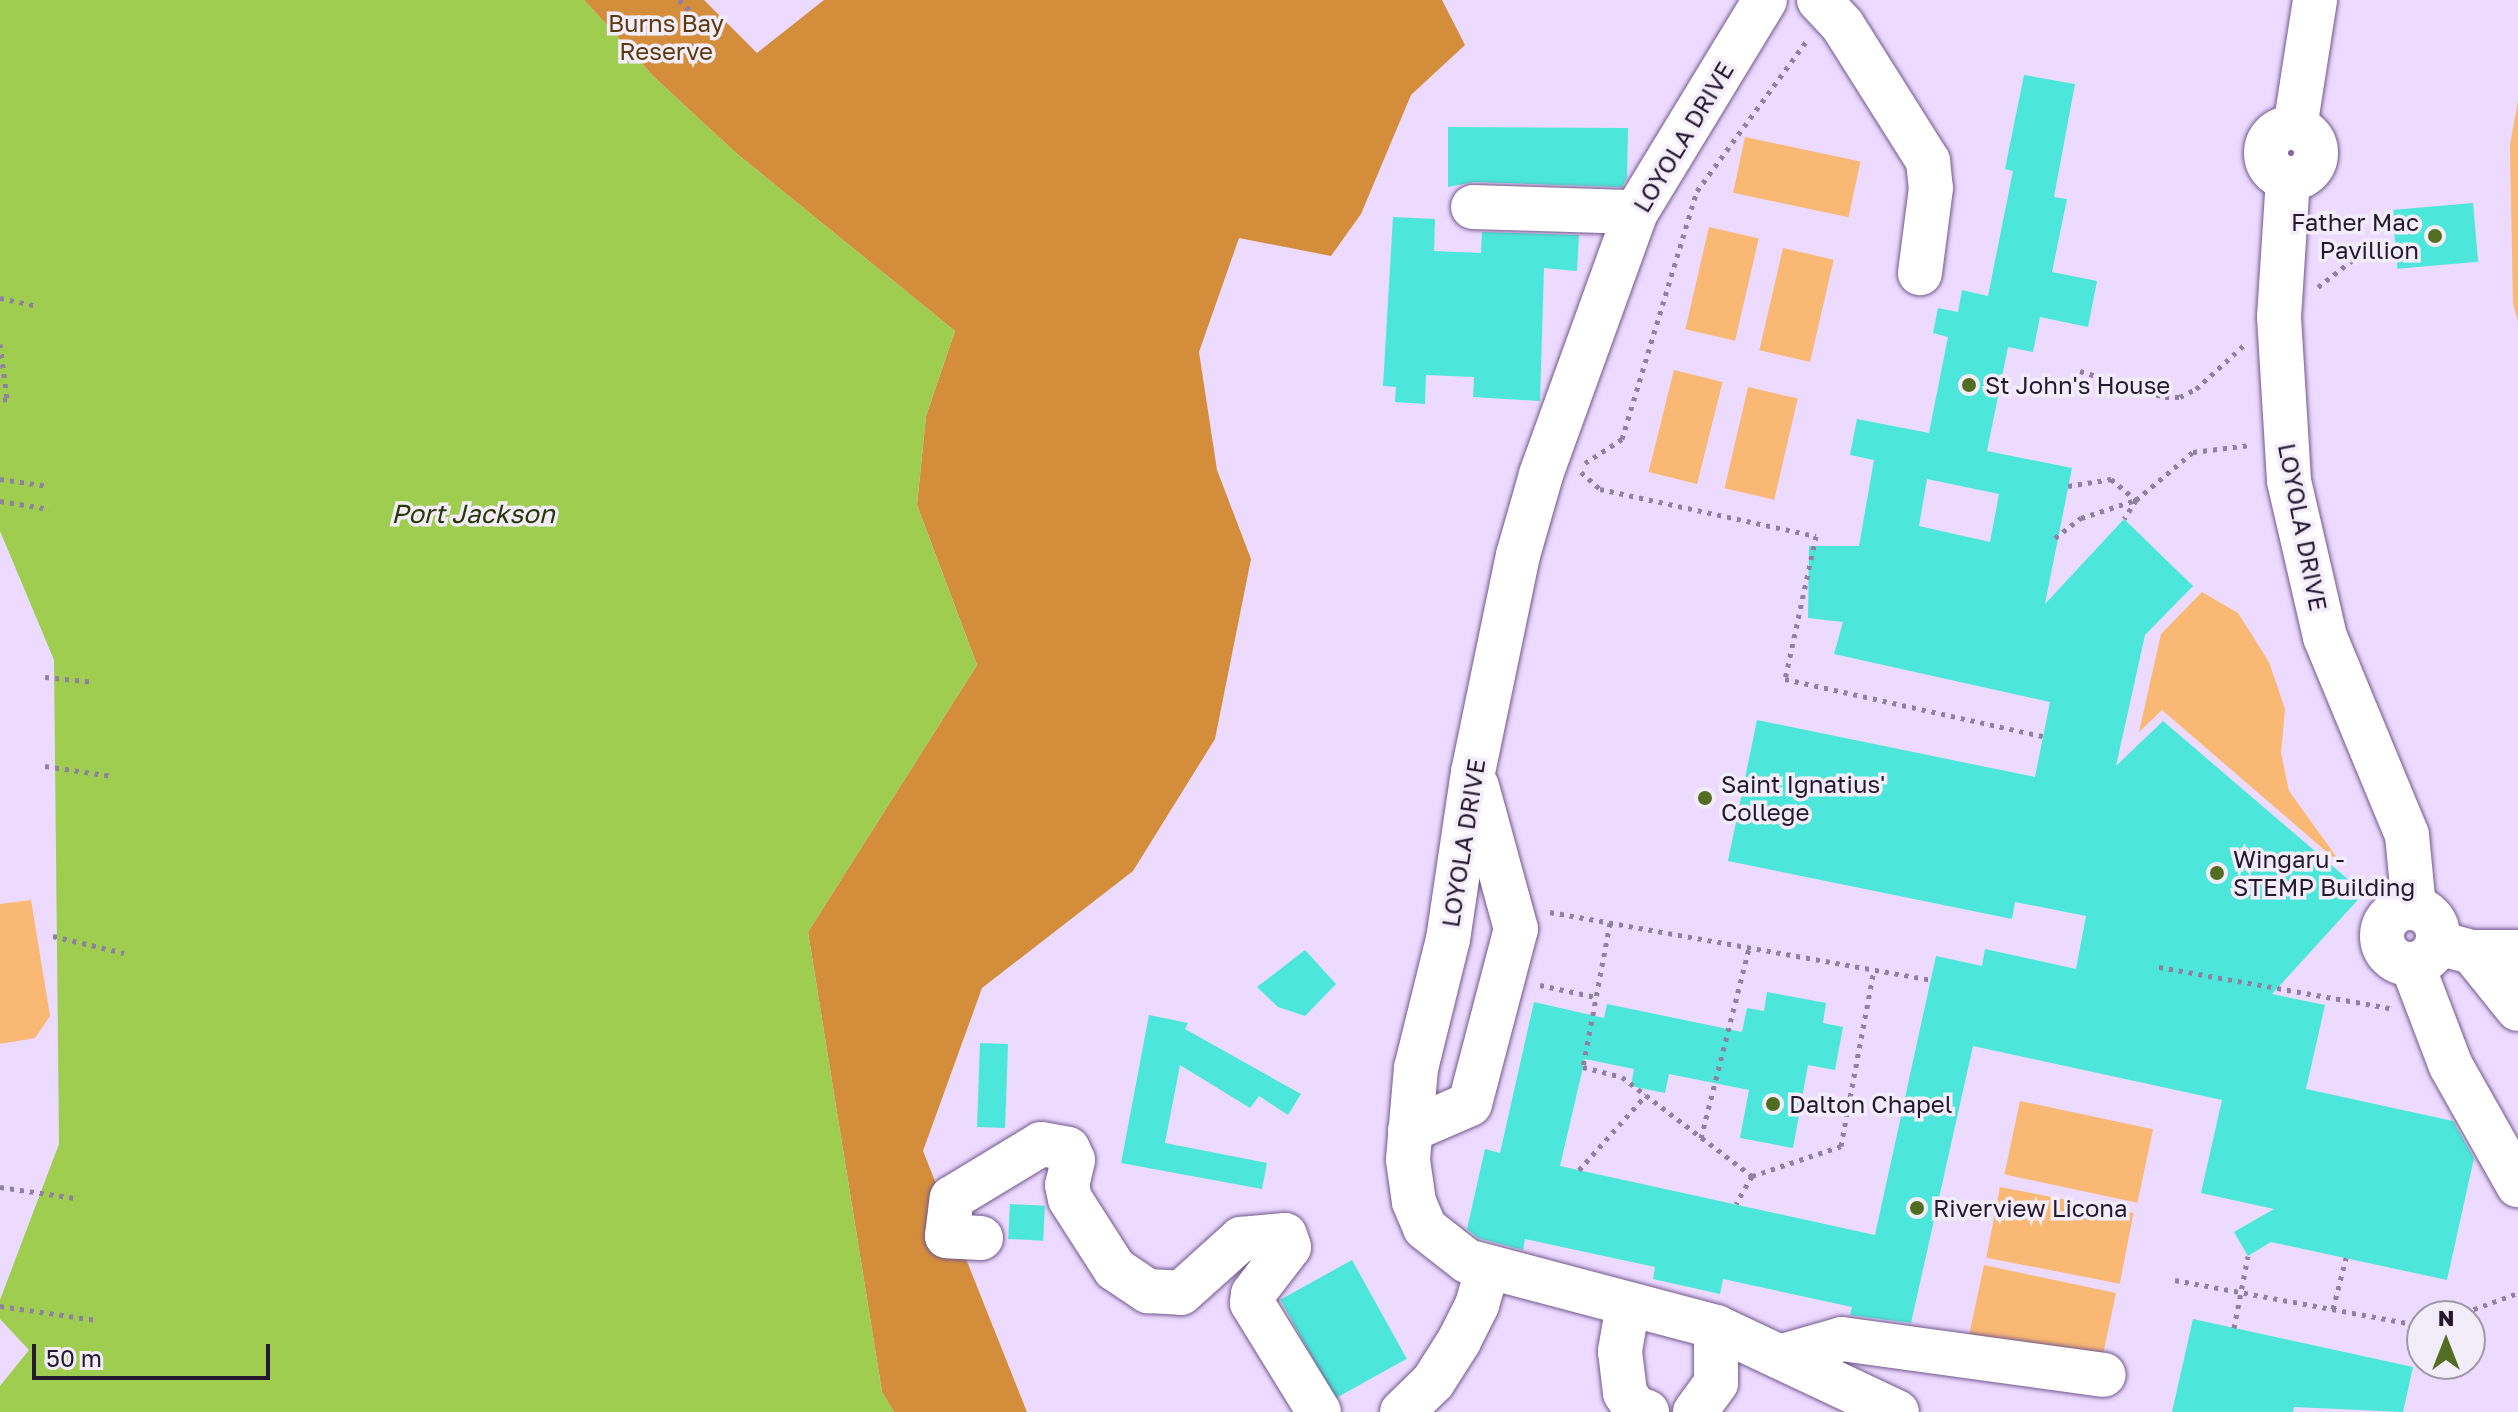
<!DOCTYPE html>
<html>
<head>
<meta charset="utf-8">
<style>
  body { margin:0 }
  #map { position:relative; width:2518px; height:1412px; overflow:hidden; background:#ecdaff; font-family:"Golos Text",sans-serif }
  div>[style] { position:absolute }
  .green>* { inset:0; background:#f9b873; transform-origin:0 0 }
  .forest>* { inset:0; background:#d48e3b }
  .water>* { inset:0; background:#9fcd50 }
  .building>* { inset:0; background:#4ce7da; transform-origin:0 0 }
  .path>* { height:5px; margin-top:-2.5px; transform-origin:0; background:repeating-linear-gradient(90deg,#8f819f 0 4px,transparent 0 10px) }
  .roads { filter:drop-shadow(0 0 2px #73588d) drop-shadow(0 0 2px #73588d) }
  .minor>* { height:44px; margin:-22px; padding:0 22px; transform-origin:22px; border-radius:22px; background:#fff }
  .minor>.ring { margin:-22px; padding:0; box-sizing:content-box; background:none; border:44px solid #fff; border-radius:50% }
  .dots>* { width:22px; height:22px; translate:-50% -50%; box-sizing:border-box; border:4px solid #f3edf9; border-radius:50% }
  span { translate:-50% -50%; white-space:nowrap; text-align:center; line-height:1.15; -webkit-text-stroke:7px #f3edf9; paint-order:stroke }
  .park-label { font-size:24px; color:#5e3a0d }
  .street-label { font-size:24px; color:#24192f }
  .poi-label { font-size:24px; color:#24192f }
  .right { translate:-100% -50%; text-align:right }
  .left { translate:0 -50%; text-align:left }
  .water-label { font-size:26px; color:#283905; font-style:italic }
  .north { position:absolute; left:2406px; top:1300px; width:80px; height:80px; box-sizing:border-box; background:#f3edf9; border:2px solid #a098a8; border-radius:50%; rotate:0deg; font-size:22px; font-weight:700; line-height:32px; text-align:center; color:#24192f }
  .north::after { content:''; display:block; margin:auto; width:28px; height:36px; background:#536e22; clip-path:polygon(50% 0,100% 100%,50% 72%,0 100%) }
  .scale { position:absolute; left:32px; top:1344px; width:238px; height:36px; box-sizing:border-box; border:4px solid #24192f; border-top:0; padding-left:10px; font-size:24px; line-height:28px; white-space:nowrap; color:#24192f; -webkit-text-stroke:6px #f3edf9; paint-order:stroke }
</style>
</head>
<body>
<div id="map">
  <div class="green">
    <i style="clip-path:polygon(2518px 101px,2518px 321px,2513px 304px,2510px 145px)"></i>
    <i style="left:1745px;top:137px;width:118px;height:57px;rotate:12deg"></i>
    <i style="left:1709px;top:227px;width:51px;height:105px;rotate:13deg"></i>
    <i style="left:1783px;top:248px;width:52px;height:105px;rotate:13deg"></i>
    <i style="left:1674px;top:370px;width:50px;height:105px;rotate:14deg"></i>
    <i style="left:1748px;top:387px;width:51px;height:104px;rotate:13deg"></i>
    <i style="clip-path:polygon(2202px 592px,2238px 613px,2269px 662px,2285px 709px,2281px 753px,2289px 791px,2343px 866px,2162px 710px,2139px 732px,2161px 634px)"></i>
    <i style="clip-path:polygon(31px 900px,50px 1016px,35px 1038px,0 1044px,0 904px)"></i>
    <i style="left:2020px;top:1101px;width:136px;height:75px;rotate:12deg"></i>
    <i style="left:2000px;top:1187px;width:136px;height:72px;rotate:11deg"></i>
    <i style="left:1984px;top:1265px;width:135px;height:72px;rotate:12deg"></i>
  </div>
  <div class="forest">
    <i style="clip-path:polygon(584px 0,704px 0,757px 53px,824px 0,1442px 0,1465px 45px,1411px 95px,1361px 214px,1331px 256px,1239px 238px,1199px 352px,1217px 470px,1251px 559px,1215px 739px,1133px 871px,982px 988px,923px 1151px,1027px 1412px,894px 1412px,882px 1392px,808px 932px,977px 665px,917px 505px,926px 416px,955px 331px,736px 153px,654px 77px)"></i>
  </div>
  <div class="water">
    <i style="clip-path:polygon(0 0,584px 0,654px 77px,736px 153px,955px 331px,926px 416px,917px 505px,977px 665px,808px 932px,882px 1392px,894px 1412px,0 1412px,0 1386px,29px 1350px,0 1319px,0 1300px,59px 1144px,54px 660px,0 531px)"></i>
  </div>
  <div class="building">
    <i style="clip-path:polygon(evenodd,2024px 75px,2075px 84px,2054px 197px,2067px 199px,2052px 272px,2097px 281px,2088px 327px,2040px 317px,2033px 352px,2008px 347px,1987px 451px,2072px 468px,2045px 604px,2124px 519px,2193px 586px,2145px 635px,2116px 766px,2163px 721px,2364px 893px,2272px 994px,2325px 1005px,2306px 1089px,2453px 1121px,2474px 1158px,2447px 1280px,2271px 1242px,2248px 1256px,2234px 1232px,2274px 1209px,2201px 1193px,2222px 1100px,1973px 1046px,1911px 1323px,1850px 1315px,1852px 1307px,1723px 1279px,1720px 1294px,1653px 1279px,1655px 1267px,1525px 1239px,1523px 1250px,1478px 1238px,1467px 1229px,1485px 1149px,1500px 1153px,1534px 1002px,1604px 1018px,1607px 1004px,1742px 1032px,1747px 1008px,1764px 1011px,1767px 992px,1826px 1003px,1823px 1023px,1843px 1027px,1835px 1070px,1808px 1065px,1793px 1148px,1740px 1138px,1749px 1090px,1669px 1074px,1665px 1093px,1631px 1086px,1634px 1069px,1585px 1059px,1560px 1166px,1875px 1235px,1936px 956px,1982px 966px,1985px 949px,2076px 969px,2086px 916px,2015px 902px,2012px 919px,1728px 861px,1757px 720px,2035px 777px,2050px 702px,1834px 654px,1843px 622px,1808px 618px,1809px 546px,1859px 546px,1874px 460px,1850px 455px,1857px 419px,1929px 433px,1948px 337px,1933px 333px,1938px 308px,1958px 312px,1962px 290px,1988px 296px,2013px 171px,2005px 169px,2024px 75px,1927px 479px,1999px 494px,1990px 542px,1919px 526px,1927px 479px)"></i>
    <i style="clip-path:polygon(1448px 127px,1628px 128px,1627px 178px,1622px 187px,1474px 182px,1448px 187px)"></i>
    <i style="left:2473px;top:203px;width:59px;height:81px;rotate:85deg"></i>
    <i style="clip-path:polygon(1393px 217px,1435px 219px,1434px 251px,1481px 253px,1482px 232px,1579px 235px,1577px 271px,1544px 268px,1540px 401px,1473px 397px,1474px 377px,1426px 375px,1425px 404px,1395px 402px,1396px 387px,1383px 386px)"></i>
    <i style="clip-path:polygon(1305px 950px,1336px 984px,1305px 1016px,1278px 1007px,1257px 987px)"></i>
    <i style="clip-path:polygon(1149px 1015px,1188px 1023px,1185px 1029px,1301px 1094px,1288px 1115px,1259px 1096px,1250px 1108px,1180px 1065px,1165px 1143px,1267px 1163px,1262px 1189px,1121px 1163px)"></i>
    <i style="left:980px;top:1043px;width:28px;height:84px;rotate:2deg"></i>
    <i style="left:1010px;top:1204px;width:35px;height:35px;rotate:3deg"></i>
    <i style="left:1352px;top:1260px;width:113px;height:82px;rotate:61deg"></i>
    <i style="clip-path:polygon(2193px 1319px,2413px 1367px,2403px 1412px,2294px 1407px,2293px 1412px,2172px 1412px)"></i>
  </div>
  <div class="path">
    <i style="left:679px;top:0;width:35px;rotate:44deg"></i>
    <i style="left:2318px;top:287px;width:75px;rotate:-37.9deg"></i>
    <i style="left:0;top:298px;width:39px;rotate:12deg"></i>
    <i style="left:0;top:344px;width:55px;rotate:82.7deg"></i>
    <i style="left:7px;top:399px;width:7px;rotate:172deg"></i>
    <i style="left:2080px;top:371px;width:89px;rotate:17deg"></i>
    <i style="left:2165px;top:397px;width:15px"></i>
    <i style="left:2180px;top:397px;width:18px;rotate:-27deg"></i>
    <i style="left:2196px;top:389px;width:65px;rotate:-42.5deg"></i>
    <i style="left:1585px;top:463px;width:44px;rotate:-33deg"></i>
    <i style="left:1622px;top:439px;width:259px;rotate:-73.2deg"></i>
    <i style="left:1697px;top:191px;width:187px;rotate:-53.9deg"></i>
    <i style="left:1581px;top:472px;width:25px;rotate:42deg"></i>
    <i style="left:1600px;top:489px;width:221px;rotate:12.3deg"></i>
    <i style="left:1816px;top:536px;width:146px;rotate:102.2deg"></i>
    <i style="left:1785px;top:679px;width:264px;rotate:12.5deg"></i>
    <i style="left:0;top:479px;width:49px;rotate:8.1deg"></i>
    <i style="left:2068px;top:486px;width:44px;rotate:-9.2deg"></i>
    <i style="left:2111px;top:479px;width:33px;rotate:40deg"></i>
    <i style="left:2136px;top:500px;width:22px;rotate:122deg"></i>
    <i style="left:0;top:501px;width:50px;rotate:9.3deg"></i>
    <i style="left:2055px;top:538px;width:33px;rotate:-38deg"></i>
    <i style="left:2081px;top:518px;width:58px;rotate:-18.1deg"></i>
    <i style="left:2136px;top:500px;width:75px;rotate:-40.1deg"></i>
    <i style="left:2193px;top:452px;width:58px;rotate:-6.9deg"></i>
    <i style="left:45px;top:677px;width:50px;rotate:5.7deg"></i>
    <i style="left:45px;top:766px;width:68px;rotate:8.5deg"></i>
    <i style="left:1550px;top:912px;width:387px;rotate:10.1deg"></i>
    <i style="left:1610px;top:923px;width:147px;rotate:100.6deg"></i>
    <i style="left:1583px;top:1067px;width:40px;rotate:14.4deg"></i>
    <i style="left:1622px;top:1077px;width:163px;rotate:37.3deg"></i>
    <i style="left:1752px;top:1176px;width:32px;rotate:120deg"></i>
    <i style="left:53px;top:936px;width:73px;rotate:13.5deg"></i>
    <i style="left:2159px;top:967px;width:234px;rotate:10.1deg"></i>
    <i style="left:1540px;top:985px;width:57px;rotate:12.1deg"></i>
    <i style="left:1701px;top:1138px;width:196px;rotate:-75.8deg"></i>
    <i style="left:1579px;top:1170px;width:101px;rotate:-48.2deg"></i>
    <i style="left:1752px;top:1176px;width:94px;rotate:-18.6deg"></i>
    <i style="left:1841px;top:1146px;width:179px;rotate:-79.4deg"></i>
    <i style="left:0;top:1187px;width:76px;rotate:8.3deg"></i>
    <i style="left:2175px;top:1280px;width:251px;rotate:10.5deg"></i>
    <i style="left:0;top:1306px;width:97px;rotate:8.3deg"></i>
    <i style="left:2333px;top:1309px;width:53px;rotate:-75.7deg"></i>
    <i style="left:2455px;top:1316px;width:67px;rotate:-20.1deg"></i>
    <i style="left:2234px;top:1328px;width:73px;rotate:-79deg"></i>
  </div>
  <div class="roads">
    <div class="minor">
      <i style="left:1765px;top:0;width:248px;rotate:121.3deg"></i>
      <i style="left:1636px;top:212px;width:280px;rotate:109.9deg"></i>
      <i style="left:1541px;top:475px;width:83px;rotate:106deg"></i>
      <i style="left:1518px;top:555px;width:222px;rotate:101.7deg"></i>
      <i style="left:1473px;top:772px;width:169px;rotate:98.5deg"></i>
      <i style="left:1448px;top:939px;width:133px;rotate:103.9deg"></i>
      <i style="left:1416px;top:1068px;width:92px;rotate:95deg"></i>
      <i style="left:1408px;top:1160px;width:42px;rotate:81.9deg"></i>
      <i style="left:1414px;top:1202px;width:28px;rotate:67deg"></i>
      <i style="left:1425px;top:1228px;width:53px;rotate:38.2deg"></i>
      <i style="left:1467px;top:1261px;width:258px;rotate:14.8deg"></i>
      <i style="left:1716px;top:1327px;width:200px;rotate:25.2deg"></i>
      <i style="left:1819px;top:0;width:35px;rotate:47deg"></i>
      <i style="left:1843px;top:26px;width:160px;rotate:57.8deg"></i>
      <i style="left:1928px;top:161px;width:27px;rotate:84deg"></i>
      <i style="left:1931px;top:188px;width:86px;rotate:97.4deg"></i>
      <i class="ring" style="left:2266px;top:128px;width:6px;height:6px"></i>
      <i style="left:2295px;top:128px;width:130px;rotate:-81.1deg"></i>
      <i style="left:2288px;top:178px;width:139px;rotate:93.7deg"></i>
      <i style="left:2279px;top:317px;width:164px;rotate:86.5deg"></i>
      <i style="left:2289px;top:481px;width:160px;rotate:77deg"></i>
      <i style="left:2325px;top:637px;width:214px;rotate:67.5deg"></i>
      <i style="left:2407px;top:835px;width:73px;rotate:84.5deg"></i>
      <i style="left:1473px;top:207px;width:163px;rotate:1.8deg"></i>
      <i class="ring" style="left:2382px;top:908px;width:12px;height:12px"></i>
      <i style="left:2438px;top:943px;width:35px;rotate:15deg"></i>
      <i style="left:2472px;top:952px;width:46px"></i>
      <i style="left:2472px;top:952px;width:73px;rotate:51.1deg"></i>
      <i style="left:2412px;top:964px;width:109px;rotate:69.1deg"></i>
      <i style="left:2451px;top:1066px;width:137px;rotate:60.6deg"></i>
      <i style="left:1410px;top:1130px;width:65px;rotate:-23.4deg"></i>
      <i style="left:1470px;top:1104px;width:181px;rotate:-75.3deg"></i>
      <i style="left:1516px;top:929px;width:148px;rotate:-105.3deg"></i>
      <i style="left:981px;top:1238px;width:34px;rotate:-177deg"></i>
      <i style="left:947px;top:1236px;width:38px;rotate:-83deg"></i>
      <i style="left:952px;top:1198px;width:104px;rotate:-31.2deg"></i>
      <i style="left:1041px;top:1144px;width:27px;rotate:10deg"></i>
      <i style="left:1068px;top:1149px;width:12px;rotate:66deg"></i>
      <i style="left:1073px;top:1160px;width:26px;rotate:103deg"></i>
      <i style="left:1067px;top:1185px;width:14px;rotate:78deg"></i>
      <i style="left:1070px;top:1199px;width:83px;rotate:57.3deg"></i>
      <i style="left:1115px;top:1269px;width:40px;rotate:34deg"></i>
      <i style="left:1148px;top:1291px;width:33px;rotate:3deg"></i>
      <i style="left:1181px;top:1293px;width:81px;rotate:-42deg"></i>
      <i style="left:1241px;top:1239px;width:44px;rotate:-5.2deg"></i>
      <i style="left:1285px;top:1235px;width:13px;rotate:72deg"></i>
      <i style="left:1289px;top:1247px;width:59px;rotate:127.5deg"></i>
      <i style="left:1253px;top:1294px;width:9px;rotate:96deg"></i>
      <i style="left:1252px;top:1303px;width:128px;rotate:58.4deg"></i>
      <i style="left:1628px;top:1305px;width:47px;rotate:99.9deg"></i>
      <i style="left:1620px;top:1351px;width:42px;rotate:83.2deg"></i>
      <i style="left:1625px;top:1393px;width:17px;rotate:57deg"></i>
      <i style="left:1634px;top:1407px;width:14px;rotate:21deg"></i>
      <i style="left:1783px;top:1356px;width:61px;rotate:-16.1deg"></i>
      <i style="left:1842px;top:1339px;width:264px;rotate:7.8deg"></i>
      <i style="left:1402px;top:1412px;width:43px;rotate:-44.1deg"></i>
      <i style="left:1433px;top:1382px;width:49px;rotate:-57.6deg"></i>
      <i style="left:1459px;top:1341px;width:40px;rotate:-63.4deg"></i>
      <i style="left:1477px;top:1305px;width:37px;rotate:-74deg"></i>
      <i style="left:1695px;top:1412px;width:36px;rotate:-54deg"></i>
      <i style="left:1716px;top:1383px;width:56px;rotate:-90deg"></i>
    </div>
  </div>
  <div class="dots">
    <i style="left:2435px;top:236px;background:#536e22"></i>
    <i style="left:1969px;top:385px;background:#536e22"></i>
    <i style="left:1705px;top:798px;background:#536e22"></i>
    <i style="left:2217px;top:873px;background:#536e22"></i>
    <i style="left:1773px;top:1104px;background:#536e22"></i>
    <i style="left:1917px;top:1208px;background:#536e22"></i>
  </div>
  <div class="park-label">
    <span style="left:666px;top:37px">Burns Bay<br>Reserve</span>
  </div>
  <div class="street-label">
    <span style="left:1683px;top:137px;rotate:-59deg">LOYOLA DRIVE</span>
    <span style="left:2303px;top:527px;rotate:79deg">LOYOLA DRIVE</span>
    <span style="left:1463px;top:843px;rotate:-81deg">LOYOLA DRIVE</span>
  </div>
  <div class="poi-label">
    <span class="right" style="left:2419px;top:236px">Father Mac<br>Pavillion</span>
    <span class="left" style="left:1985px;top:385px">St John's House</span>
    <span class="left" style="left:1721px;top:798px">Saint Ignatius'<br>College</span>
    <span class="left" style="left:2233px;top:873px">Wingaru -<br>STEMP Building</span>
    <span class="left" style="left:1789px;top:1104px">Dalton Chapel</span>
    <span class="left" style="left:1933px;top:1208px">Riverview Licona</span>
  </div>
  <div class="water-label">
    <span style="left:473px;top:514px">Port Jackson</span>
  </div>
  <div class="north">N</div>
  <div class="scale">50 m</div>
</div>
</body>
</html>
